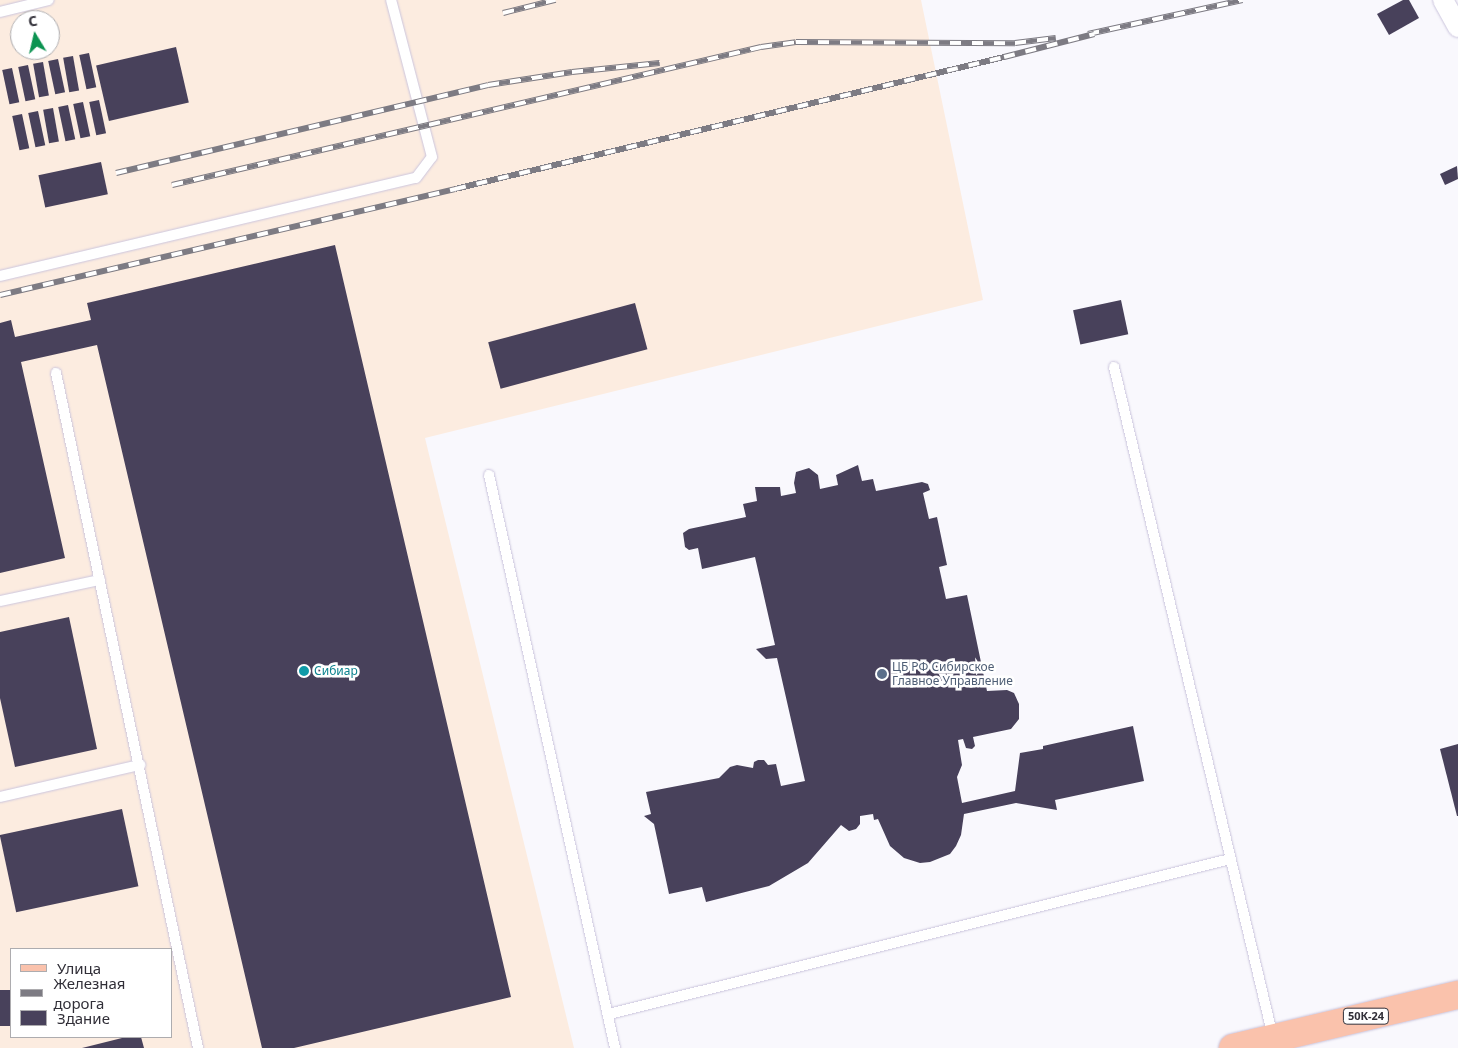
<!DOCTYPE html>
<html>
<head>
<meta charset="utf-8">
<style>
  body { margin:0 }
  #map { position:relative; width:1458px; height:1048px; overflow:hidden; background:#f9f8fd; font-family:"Noto Sans",sans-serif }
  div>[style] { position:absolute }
  .industrial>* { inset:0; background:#fcece0 }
  .building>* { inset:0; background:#48415b; transform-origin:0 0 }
  .roads { filter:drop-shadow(0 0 1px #cbc5dd) drop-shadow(0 0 1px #cbc5dd) }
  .service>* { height:10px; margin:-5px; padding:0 5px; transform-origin:5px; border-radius:5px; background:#fff }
  .minor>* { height:20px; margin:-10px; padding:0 10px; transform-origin:10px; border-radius:10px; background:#fff }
  .primary>* { height:28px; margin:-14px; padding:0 14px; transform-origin:14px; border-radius:14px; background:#fac2ac }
  .rail>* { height:5.5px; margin-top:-2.75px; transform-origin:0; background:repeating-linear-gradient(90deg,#fff 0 11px,#7d7b83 0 22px); box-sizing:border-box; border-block:1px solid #7d7b83 }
  .dots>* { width:14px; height:14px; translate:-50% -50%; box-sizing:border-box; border:2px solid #fff; border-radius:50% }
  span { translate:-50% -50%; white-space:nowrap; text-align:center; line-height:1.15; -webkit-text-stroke:5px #fff; paint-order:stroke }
  .shield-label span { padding:1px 4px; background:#fff; border:1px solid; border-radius:4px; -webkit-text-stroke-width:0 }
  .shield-label { font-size:11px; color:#312f38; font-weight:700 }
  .service-label { font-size:12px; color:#4e5e75 }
  .left { translate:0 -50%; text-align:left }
  .culture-label { font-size:12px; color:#0d838f }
  .legend { position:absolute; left:10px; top:948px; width:162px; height:90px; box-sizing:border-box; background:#fff; border:1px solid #adacaf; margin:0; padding:6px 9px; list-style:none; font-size:15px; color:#312f38 }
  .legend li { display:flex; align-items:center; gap:10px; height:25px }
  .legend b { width:25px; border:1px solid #adacaf }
  .north { position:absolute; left:10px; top:10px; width:50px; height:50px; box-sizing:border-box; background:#fff; border:1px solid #adacaf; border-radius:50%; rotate:351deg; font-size:14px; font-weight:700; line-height:20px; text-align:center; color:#312f38 }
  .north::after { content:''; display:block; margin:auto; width:18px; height:22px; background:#0c9351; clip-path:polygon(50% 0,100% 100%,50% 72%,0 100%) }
</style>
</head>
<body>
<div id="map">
  <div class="industrial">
    <i style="clip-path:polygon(evenodd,0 0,921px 0,983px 300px,425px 438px,574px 1048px,0 1048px,0 0,20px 20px,50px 20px,50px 50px,20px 50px,20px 20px,0 0,11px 949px,171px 949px,171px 1037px,11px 1037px,11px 949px)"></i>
  </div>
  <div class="building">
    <i style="clip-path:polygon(1403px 0,1409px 0,1419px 18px,1389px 35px,1377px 14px)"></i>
    <i style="left:176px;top:47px;width:57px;height:82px;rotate:77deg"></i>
    <i style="left:89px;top:53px;width:35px;height:10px;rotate:78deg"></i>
    <i style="left:73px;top:56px;width:35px;height:10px;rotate:80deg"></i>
    <i style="left:58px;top:59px;width:34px;height:10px;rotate:78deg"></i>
    <i style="left:43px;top:62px;width:34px;height:10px;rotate:80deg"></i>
    <i style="left:28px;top:65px;width:35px;height:10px;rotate:78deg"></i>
    <i style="left:12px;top:68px;width:35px;height:10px;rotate:78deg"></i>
    <i style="left:99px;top:100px;width:34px;height:10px;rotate:78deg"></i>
    <i style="left:83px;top:102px;width:35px;height:10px;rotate:78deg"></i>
    <i style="left:68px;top:105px;width:35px;height:10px;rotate:78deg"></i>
    <i style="left:53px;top:108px;width:34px;height:10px;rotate:80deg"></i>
    <i style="left:38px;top:111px;width:35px;height:10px;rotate:78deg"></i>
    <i style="left:22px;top:114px;width:35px;height:10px;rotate:78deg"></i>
    <i style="left:101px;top:162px;width:33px;height:64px;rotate:78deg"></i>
    <i style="clip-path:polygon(1457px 166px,1458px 179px,1445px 185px,1440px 174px)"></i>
    <i style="clip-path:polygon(335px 245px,511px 997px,294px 1048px,262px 1048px,97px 345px,21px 362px,65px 558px,0 573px,0 323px,11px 320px,15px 337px,91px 320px,87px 303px)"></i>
    <i style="left:1121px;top:300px;width:35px;height:49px;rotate:78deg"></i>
    <i style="left:635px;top:303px;width:48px;height:152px;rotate:75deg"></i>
    <i style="clip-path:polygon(858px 465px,862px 481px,873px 479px,876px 491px,922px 482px,928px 484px,930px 490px,923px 493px,929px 519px,937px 517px,947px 565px,939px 567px,946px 599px,967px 595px,987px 691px,1007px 690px,1014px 693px,1019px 704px,1019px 719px,1011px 729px,973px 737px,975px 746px,972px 749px,966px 748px,963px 739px,958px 740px,962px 765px,957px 777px,962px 803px,1015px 791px,1020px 753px,1043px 749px,1043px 746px,1133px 726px,1144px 781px,1055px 800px,1057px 810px,1016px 803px,964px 814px,961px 835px,956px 846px,950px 854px,930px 862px,920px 863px,904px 858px,890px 846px,878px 819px,874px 820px,873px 814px,860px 816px,860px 824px,856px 829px,849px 831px,841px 825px,808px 863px,769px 886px,706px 902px,702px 887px,669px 894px,654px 824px,644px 816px,651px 814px,646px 792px,719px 778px,730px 767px,737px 765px,753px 768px,754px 762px,758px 760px,764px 760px,768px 765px,776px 764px,781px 786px,805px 781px,777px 658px,766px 659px,756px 649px,775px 645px,755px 557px,702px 569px,698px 548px,689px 550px,685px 547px,683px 533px,689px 529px,746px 517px,743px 504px,757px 501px,755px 487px,780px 487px,781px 496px,796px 493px,794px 483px,796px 472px,809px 468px,818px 475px,820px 489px,838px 485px,836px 475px)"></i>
    <i style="clip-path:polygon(69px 617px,97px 749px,15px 767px,0 698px,0 632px)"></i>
    <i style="clip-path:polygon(1458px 744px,1458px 816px,1457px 816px,1440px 749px)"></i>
    <i style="left:122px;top:809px;width:79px;height:125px;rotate:78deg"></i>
    <i style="left:11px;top:990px;width:36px;height:11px;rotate:90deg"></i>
    <i style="clip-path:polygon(126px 1037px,141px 1037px,144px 1048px,82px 1048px)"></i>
  </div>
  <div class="roads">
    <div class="service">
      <i style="left:0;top:12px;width:50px;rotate:-13.8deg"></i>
      <i style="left:0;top:276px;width:427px;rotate:-13.3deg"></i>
      <i style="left:416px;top:178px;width:26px;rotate:-53deg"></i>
      <i style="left:432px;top:157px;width:162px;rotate:-104.6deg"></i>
      <i style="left:1114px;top:367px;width:689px;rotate:76.65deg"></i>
      <i style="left:56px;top:373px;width:690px;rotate:78.12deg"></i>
      <i style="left:489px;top:475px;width:587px;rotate:77.6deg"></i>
      <i style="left:0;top:601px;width:102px;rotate:-11.9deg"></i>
      <i style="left:0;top:797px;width:144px;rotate:-12.9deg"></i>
      <i style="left:609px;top:1014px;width:640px;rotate:-14.01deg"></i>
    </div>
    <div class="minor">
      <i style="left:1443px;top:0;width:31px;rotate:61deg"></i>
    </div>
    <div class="primary">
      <i style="left:1233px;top:1048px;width:231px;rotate:-13.3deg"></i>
    </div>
  </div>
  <div class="rail">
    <i style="left:503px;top:13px;width:54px;rotate:-14deg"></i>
    <i style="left:1088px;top:34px;width:158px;rotate:-12.4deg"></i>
    <i style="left:116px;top:173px;width:382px;rotate:-13.3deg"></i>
    <i style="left:488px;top:85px;width:85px;rotate:-8.8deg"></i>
    <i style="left:572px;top:72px;width:88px;rotate:-5.8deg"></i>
    <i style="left:172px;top:185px;width:605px;rotate:-13.19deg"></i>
    <i style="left:761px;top:47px;width:35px;rotate:-8deg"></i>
    <i style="left:796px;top:42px;width:219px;rotate:0.3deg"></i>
    <i style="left:1015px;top:43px;width:41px;rotate:-7deg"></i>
    <i style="left:0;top:295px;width:467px;rotate:-13.1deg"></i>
    <i style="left:455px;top:189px;width:565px;rotate:-13.52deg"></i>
    <i style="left:1004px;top:57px;width:93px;rotate:-14.3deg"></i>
  </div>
  <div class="dots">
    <i style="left:304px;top:671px;background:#0f9aa8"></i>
    <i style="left:882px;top:674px;background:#5c6f8a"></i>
  </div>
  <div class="shield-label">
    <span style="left:1366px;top:1016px">50К-24</span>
  </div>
  <div class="service-label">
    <span class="left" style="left:892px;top:674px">ЦБ РФ Сибирское<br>Главное Управление</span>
  </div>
  <div class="culture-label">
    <span class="left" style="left:314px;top:671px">Сибиар</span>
  </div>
  <ul class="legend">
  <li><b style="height:6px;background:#fac2ac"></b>Улица</li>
  <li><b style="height:6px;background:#7d7b83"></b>Железная дорога</li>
  <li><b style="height:14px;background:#48415b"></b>Здание</li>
  </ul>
  <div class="north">С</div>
</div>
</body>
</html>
